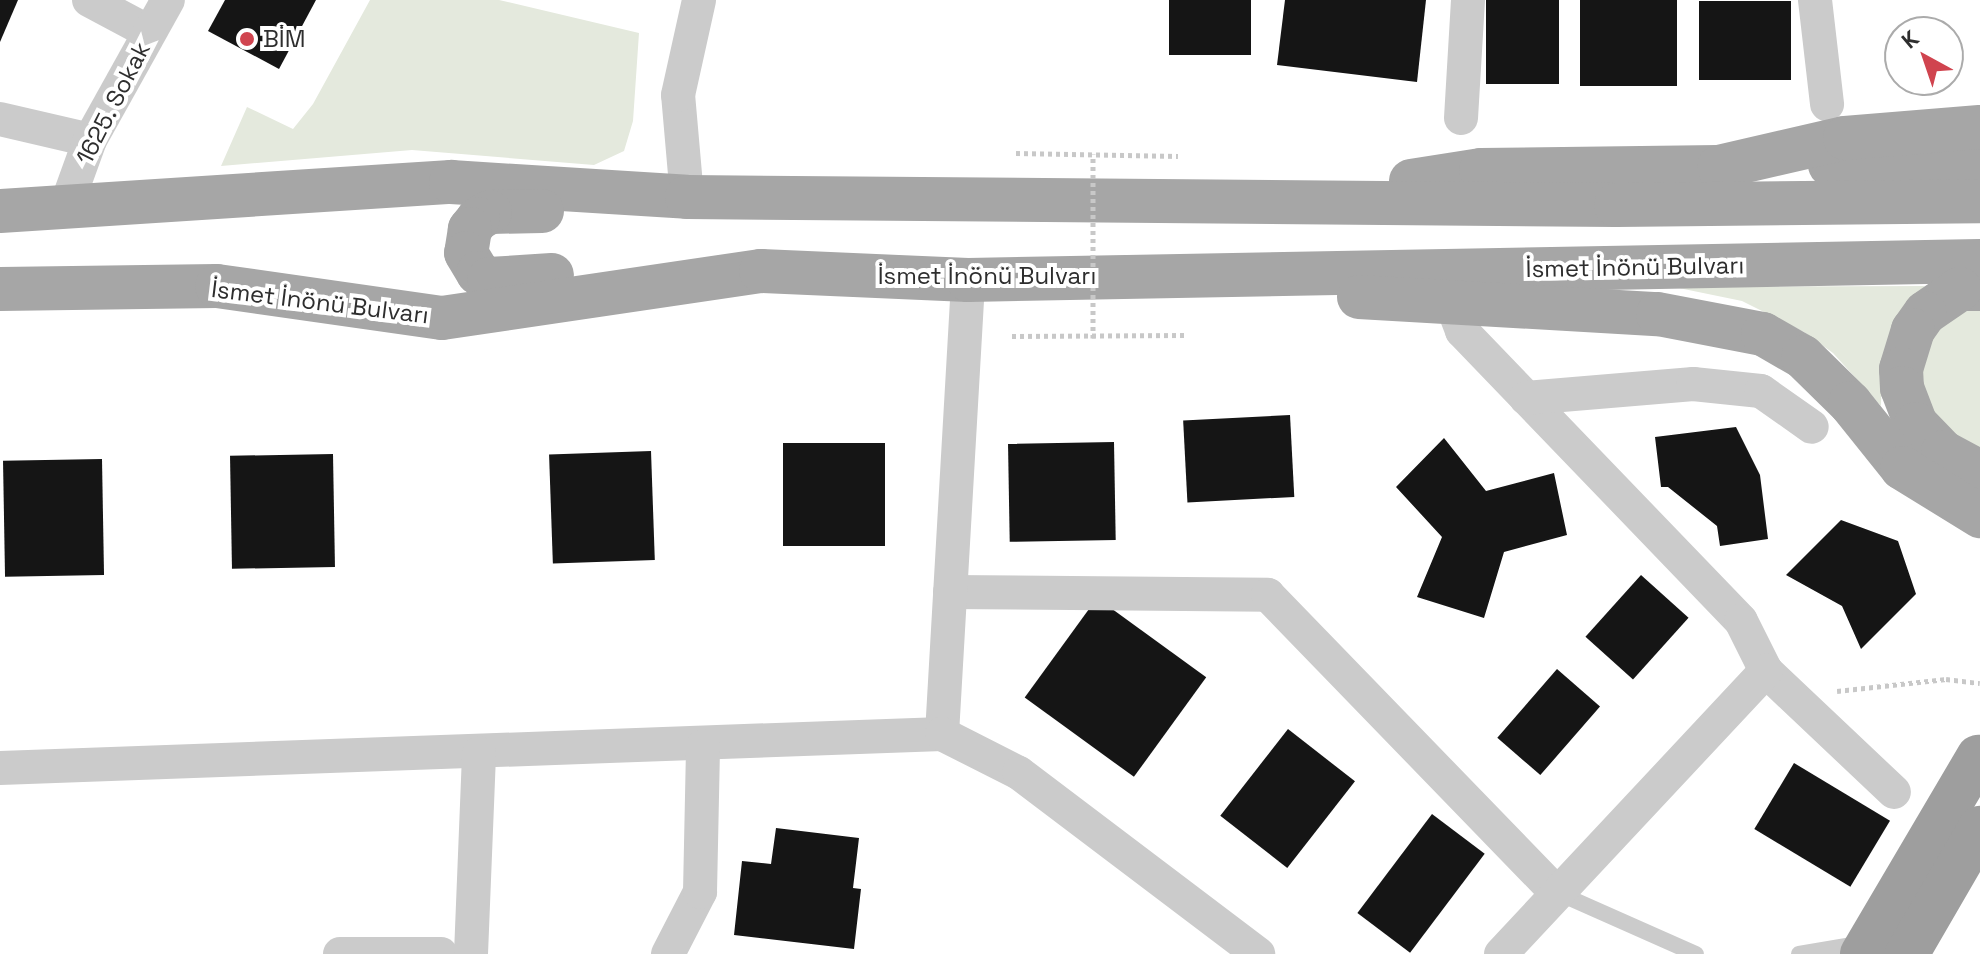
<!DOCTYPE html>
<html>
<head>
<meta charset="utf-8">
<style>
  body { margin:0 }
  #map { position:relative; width:1980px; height:954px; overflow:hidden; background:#fff; font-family:"Space Grotesk",sans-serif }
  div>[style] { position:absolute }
  .green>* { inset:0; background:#e4e9dd }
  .building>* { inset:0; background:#151515; transform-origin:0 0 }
  .path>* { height:5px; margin-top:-2.5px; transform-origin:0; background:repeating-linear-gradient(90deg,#c8c8c8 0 4px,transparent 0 8px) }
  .service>* { height:16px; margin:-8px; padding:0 8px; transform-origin:8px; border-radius:8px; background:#cbcbcb }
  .minor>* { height:34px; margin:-17px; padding:0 17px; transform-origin:17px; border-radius:17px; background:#cbcbcb }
  .primary>* { height:44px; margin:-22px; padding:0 22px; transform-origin:22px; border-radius:22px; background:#a6a6a6 }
  .trunk>* { height:44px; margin:-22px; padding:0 22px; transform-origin:22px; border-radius:22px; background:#9e9e9e }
  .path-bridge>* { height:5px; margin-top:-2.5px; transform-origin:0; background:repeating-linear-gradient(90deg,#c8c8c8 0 4px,transparent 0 8px) }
  .dots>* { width:22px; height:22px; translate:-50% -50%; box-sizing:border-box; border:4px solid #fff; border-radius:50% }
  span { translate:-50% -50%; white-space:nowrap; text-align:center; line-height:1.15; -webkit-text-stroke:8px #fff; paint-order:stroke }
  .poi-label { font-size:24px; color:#2e2e2e }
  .left { translate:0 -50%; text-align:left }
  .street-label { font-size:24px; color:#2e2e2e }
  .north { position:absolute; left:1884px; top:16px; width:80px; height:80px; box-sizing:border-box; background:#fff; border:2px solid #ababab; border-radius:50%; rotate:320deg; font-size:22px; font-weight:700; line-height:32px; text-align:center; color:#2e2e2e }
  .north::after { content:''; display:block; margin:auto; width:28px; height:36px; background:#d0444f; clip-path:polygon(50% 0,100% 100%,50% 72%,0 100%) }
</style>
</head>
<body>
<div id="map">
  <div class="green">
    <i style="clip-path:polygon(370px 0,499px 0,639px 33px,633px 121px,624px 151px,594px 165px,412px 150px,221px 166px,247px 107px,293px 129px,313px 104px)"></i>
    <i style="clip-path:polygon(1925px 286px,1909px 302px,1882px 362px,1881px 406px,1833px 353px,1804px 332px,1742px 301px,1674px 287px)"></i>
    <i style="clip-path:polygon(1980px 300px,1980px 462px,1915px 402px,1926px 331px)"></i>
  </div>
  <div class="building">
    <i style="clip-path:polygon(0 0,18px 0,0 42px)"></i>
    <i style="clip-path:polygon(225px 0,316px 0,279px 69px,208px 31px)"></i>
    <i style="left:1169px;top:0;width:82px;height:55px"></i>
    <i style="clip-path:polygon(1285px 0,1426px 0,1417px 82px,1277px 65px)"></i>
    <i style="left:1486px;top:0;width:73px;height:84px"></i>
    <i style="left:1580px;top:0;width:97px;height:86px"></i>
    <i style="left:1699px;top:1px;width:92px;height:79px"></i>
    <i style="left:1290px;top:415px;width:82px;height:107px;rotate:87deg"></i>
    <i style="clip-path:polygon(1736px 427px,1760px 475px,1768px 539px,1720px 546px,1717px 526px,1668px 487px,1661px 487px,1655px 437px)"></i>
    <i style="clip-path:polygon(1444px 438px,1486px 491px,1554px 473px,1567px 535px,1504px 552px,1484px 618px,1417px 597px,1442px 537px,1396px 487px)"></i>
    <i style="left:1114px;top:442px;width:98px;height:106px;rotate:89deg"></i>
    <i style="left:885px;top:443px;width:103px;height:102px;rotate:90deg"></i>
    <i style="left:651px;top:451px;width:109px;height:102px;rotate:88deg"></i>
    <i style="left:333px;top:454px;width:113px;height:103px;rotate:89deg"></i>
    <i style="left:102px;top:459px;width:116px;height:99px;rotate:89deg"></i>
    <i style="clip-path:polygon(1841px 520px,1898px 541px,1916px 594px,1861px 649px,1842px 606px,1786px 575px)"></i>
    <i style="left:1641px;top:575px;width:64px;height:83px;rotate:42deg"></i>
    <i style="left:1097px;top:598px;width:135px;height:123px;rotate:36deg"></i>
    <i style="left:1557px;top:669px;width:57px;height:91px;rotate:41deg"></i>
    <i style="left:1288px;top:729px;width:85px;height:110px;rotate:38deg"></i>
    <i style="left:1794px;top:763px;width:112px;height:77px;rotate:31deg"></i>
    <i style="left:1432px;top:814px;width:66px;height:124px;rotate:37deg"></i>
    <i style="clip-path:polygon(776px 828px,859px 838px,853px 888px,861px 889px,854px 949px,734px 935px,742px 861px,771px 864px)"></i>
  </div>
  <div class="path">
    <i style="left:1016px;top:153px;width:162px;rotate:1.1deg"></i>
    <i style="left:1012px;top:336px;width:172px;rotate:-0.3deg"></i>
    <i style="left:1837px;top:691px;width:110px;rotate:-6.3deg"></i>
    <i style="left:1946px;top:679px;width:34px;rotate:7deg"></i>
  </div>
  <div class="service">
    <i style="left:1556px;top:892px;width:153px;rotate:23.9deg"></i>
    <i style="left:1799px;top:954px;width:66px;rotate:-9.6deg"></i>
  </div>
  <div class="minor">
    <i style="left:89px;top:0;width:68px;rotate:28.1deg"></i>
    <i style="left:1815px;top:0;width:105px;rotate:83.4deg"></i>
    <i style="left:1461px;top:118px;width:118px;rotate:-86.6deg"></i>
    <i style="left:0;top:119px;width:92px;rotate:13.1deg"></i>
    <i style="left:687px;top:197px;width:102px;rotate:-95deg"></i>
    <i style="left:678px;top:95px;width:97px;rotate:-77.5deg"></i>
    <i style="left:65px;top:209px;width:73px;rotate:-70.1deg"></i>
    <i style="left:90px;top:140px;width:160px;rotate:-60.9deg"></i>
    <i style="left:1451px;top:302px;width:31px;rotate:69deg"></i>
    <i style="left:1462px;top:331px;width:402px;rotate:46.1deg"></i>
    <i style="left:1741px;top:621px;width:56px;rotate:63.4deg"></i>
    <i style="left:1766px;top:671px;width:176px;rotate:43.4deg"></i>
    <i style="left:1526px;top:398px;width:168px;rotate:-4.8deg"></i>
    <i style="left:1693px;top:384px;width:68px;rotate:5.9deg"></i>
    <i style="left:1761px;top:391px;width:62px;rotate:35.2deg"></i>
    <i style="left:950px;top:592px;width:318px;rotate:0.5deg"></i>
    <i style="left:1268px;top:595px;width:414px;rotate:45.9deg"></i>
    <i style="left:942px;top:734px;width:455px;rotate:-86.7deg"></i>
    <i style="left:0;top:768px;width:943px;rotate:-2.07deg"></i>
    <i style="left:942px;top:734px;width:86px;rotate:26.9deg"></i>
    <i style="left:1019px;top:773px;width:300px;rotate:37.1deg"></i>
    <i style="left:340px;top:954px;width:101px"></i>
    <i style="left:471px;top:954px;width:201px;rotate:-87.7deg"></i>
    <i style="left:668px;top:954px;width:70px;rotate:-62.7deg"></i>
    <i style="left:700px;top:892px;width:146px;rotate:-88.8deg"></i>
    <i style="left:1501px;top:954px;width:388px;rotate:-46.9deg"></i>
  </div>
  <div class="primary">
    <i style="left:1830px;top:165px;width:150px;rotate:-1.1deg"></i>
    <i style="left:1411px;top:181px;width:71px;rotate:-8.9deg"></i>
    <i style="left:1481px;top:170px;width:238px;rotate:-0.7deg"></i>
    <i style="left:1719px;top:167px;width:129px;rotate:-13deg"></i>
    <i style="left:1845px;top:138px;width:135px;rotate:-4.7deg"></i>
    <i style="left:0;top:211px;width:452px;rotate:-3.7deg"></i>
    <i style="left:451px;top:182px;width:236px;rotate:3.6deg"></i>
    <i style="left:687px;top:197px;width:929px;rotate:0.49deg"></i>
    <i style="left:1616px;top:205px;width:364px;rotate:-0.6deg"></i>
    <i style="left:542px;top:211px;width:52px;rotate:178.9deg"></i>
    <i style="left:490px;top:212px;width:14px;rotate:150deg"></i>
    <i style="left:478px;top:219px;width:13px;rotate:129deg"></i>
    <i style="left:470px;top:229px;width:24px;rotate:99deg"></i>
    <i style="left:466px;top:253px;width:23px;rotate:59deg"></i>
    <i style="left:478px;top:273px;width:13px;rotate:29deg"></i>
    <i style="left:489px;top:279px;width:63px;rotate:-3.6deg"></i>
    <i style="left:0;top:289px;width:217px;rotate:-0.8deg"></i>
    <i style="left:217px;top:286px;width:227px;rotate:8.1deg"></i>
    <i style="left:442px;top:318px;width:322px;rotate:-8.4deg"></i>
    <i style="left:761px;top:271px;width:207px;rotate:2.5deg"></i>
    <i style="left:968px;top:280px;width:1012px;rotate:-1.08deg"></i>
    <i style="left:1980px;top:289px;width:20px;rotate:180deg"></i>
    <i style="left:1960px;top:289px;width:42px;rotate:145.6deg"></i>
    <i style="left:1925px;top:313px;width:21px;rotate:125deg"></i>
    <i style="left:1913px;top:330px;width:41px;rotate:107.1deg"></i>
    <i style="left:1901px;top:369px;width:19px;rotate:87deg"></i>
    <i style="left:1902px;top:388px;width:39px;rotate:69deg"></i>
    <i style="left:1916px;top:424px;width:39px;rotate:46deg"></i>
    <i style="left:1943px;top:452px;width:42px;rotate:28.4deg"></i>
    <i style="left:1359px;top:297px;width:299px;rotate:3.3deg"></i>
    <i style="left:1658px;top:314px;width:107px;rotate:10.8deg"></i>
    <i style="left:1763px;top:334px;width:46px;rotate:29.9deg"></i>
    <i style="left:1803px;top:357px;width:66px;rotate:44.4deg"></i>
    <i style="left:1850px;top:403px;width:83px;rotate:51.3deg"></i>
    <i style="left:1902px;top:468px;width:92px;rotate:31.6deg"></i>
  </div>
  <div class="trunk">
    <i style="left:1862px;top:954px;width:229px;rotate:-59.5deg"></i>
    <i style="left:1907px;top:954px;width:146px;rotate:-59.9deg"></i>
  </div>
  <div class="path-bridge">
    <i style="left:1093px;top:338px;width:184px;rotate:-90deg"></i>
  </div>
  <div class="dots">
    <i style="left:247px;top:39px;background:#d0444f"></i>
  </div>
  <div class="poi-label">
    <span class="left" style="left:263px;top:39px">BİM</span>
  </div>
  <div class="street-label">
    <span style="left:113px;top:103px;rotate:-63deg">1625. Sokak</span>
    <span style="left:1635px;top:267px;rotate:-1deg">İsmet İnönü Bulvarı</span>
    <span style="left:987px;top:276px">İsmet İnönü Bulvarı</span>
    <span style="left:320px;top:302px;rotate:7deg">İsmet İnönü Bulvarı</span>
  </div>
  <div class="north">K</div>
</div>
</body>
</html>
